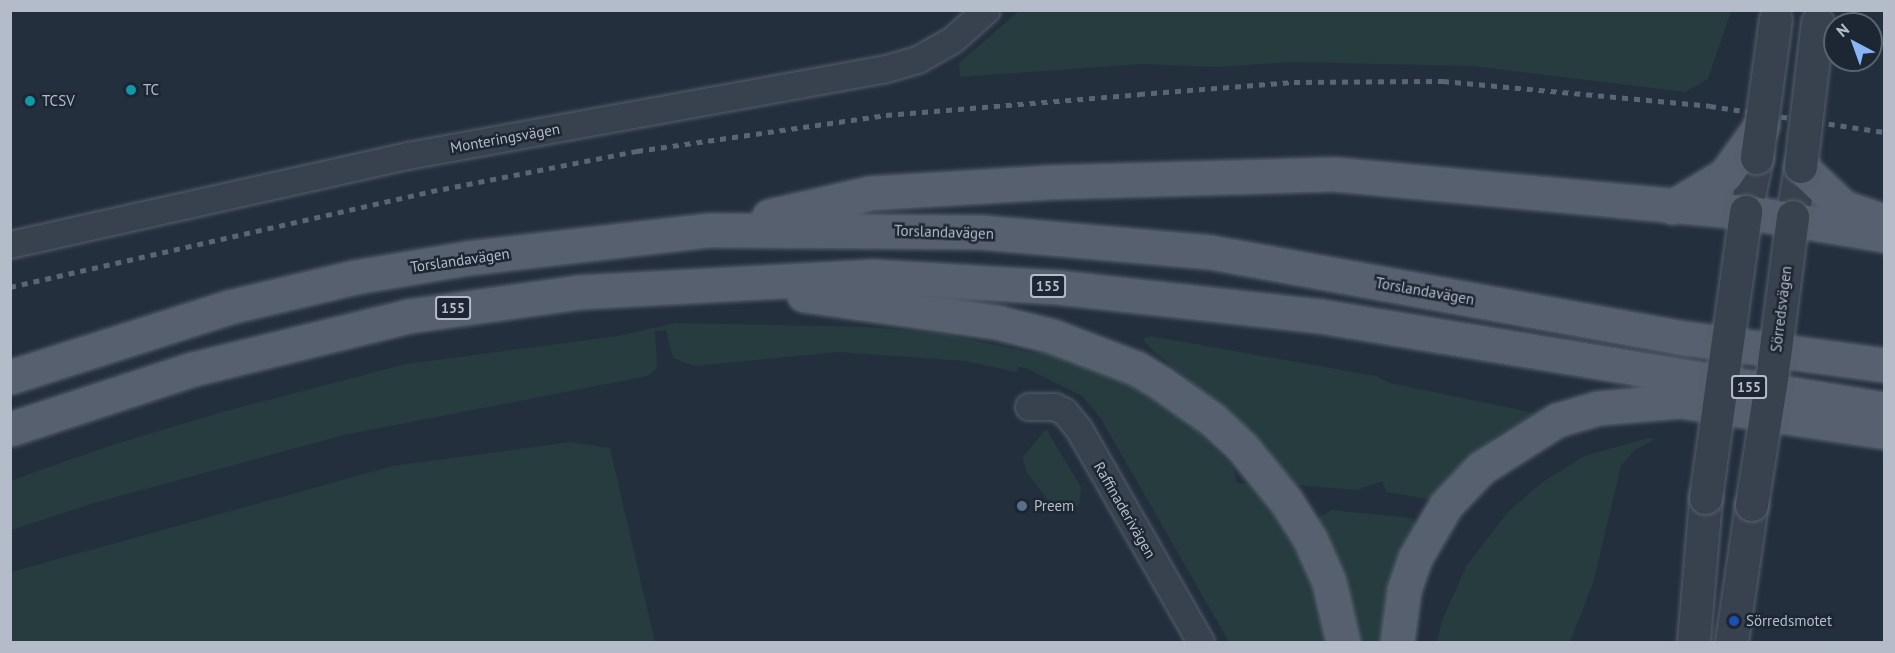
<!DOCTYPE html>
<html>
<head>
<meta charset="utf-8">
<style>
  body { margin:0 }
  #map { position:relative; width:1895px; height:653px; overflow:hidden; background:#242f3e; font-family:"PT Sans",sans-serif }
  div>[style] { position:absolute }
  .green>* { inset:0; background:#263c3f }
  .roads { filter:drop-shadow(0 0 2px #565f6c) drop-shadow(0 0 2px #565f6c) }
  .minor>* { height:26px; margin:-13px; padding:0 13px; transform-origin:13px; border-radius:13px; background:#38414e }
  .tertiary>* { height:32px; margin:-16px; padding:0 16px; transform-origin:16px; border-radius:16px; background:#38414e }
  .primary>* { height:33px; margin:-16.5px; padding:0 16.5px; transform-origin:16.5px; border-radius:16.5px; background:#56606e }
  .rail>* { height:4.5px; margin-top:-2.25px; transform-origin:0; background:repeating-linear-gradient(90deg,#5a6575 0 6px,transparent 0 12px) }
  .bridges { filter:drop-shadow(0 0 2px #565f6c) drop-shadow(0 0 2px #565f6c) }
  .tertiary-bridge>* { height:32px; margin:-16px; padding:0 16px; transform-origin:16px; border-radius:16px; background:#38414e }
  .dots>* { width:16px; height:16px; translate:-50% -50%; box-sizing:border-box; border:3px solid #1d2633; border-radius:50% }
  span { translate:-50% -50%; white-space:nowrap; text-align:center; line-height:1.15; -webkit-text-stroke:5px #1d2633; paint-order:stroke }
  .shield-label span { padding:2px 4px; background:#1d2633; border:2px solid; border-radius:4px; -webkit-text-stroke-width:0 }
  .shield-label { font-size:14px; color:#b4bcc9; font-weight:700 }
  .poi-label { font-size:15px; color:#b4bcc9 }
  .left { translate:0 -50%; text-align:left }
  .street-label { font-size:15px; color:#b4bcc9 }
  .frame { position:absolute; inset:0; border:12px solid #b4bcc9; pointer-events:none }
  .north { position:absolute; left:1823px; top:12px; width:60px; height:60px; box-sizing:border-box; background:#1d2633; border:2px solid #59626f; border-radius:50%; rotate:319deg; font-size:16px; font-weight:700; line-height:24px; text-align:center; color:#b4bcc9 }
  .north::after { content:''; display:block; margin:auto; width:21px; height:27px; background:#8ab4f8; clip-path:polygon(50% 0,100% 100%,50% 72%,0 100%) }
</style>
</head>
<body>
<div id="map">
  <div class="green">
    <i style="clip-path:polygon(1020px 10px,1731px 10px,1731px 11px,1708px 79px,1685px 92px,1473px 66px,1292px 62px,1218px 67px,1141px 64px,960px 77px,959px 63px)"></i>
    <i style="clip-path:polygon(676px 323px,869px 327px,943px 334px,1033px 353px,1057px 353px,1113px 375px,1170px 409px,1195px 429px,1233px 467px,1237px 483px,1256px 484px,1293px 539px,1315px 587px,1326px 642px,1229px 642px,1100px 417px,1082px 396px,1026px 368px,1019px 367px,1016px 372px,965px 361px,838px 352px,694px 366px,673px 358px,666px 330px,655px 331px,657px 368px,647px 376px,344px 435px,94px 503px,11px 530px,10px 481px,109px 446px,226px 411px,406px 364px,618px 336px)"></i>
    <i style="clip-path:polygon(1150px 336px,1375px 376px,1390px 383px,1534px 413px,1492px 439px,1433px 500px,1387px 492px,1382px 481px,1357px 490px,1296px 485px,1224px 410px,1150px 348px,1143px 339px)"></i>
    <i style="clip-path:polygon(1046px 429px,1081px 487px,1079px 504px,1070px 513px,1057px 511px,1027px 473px,1023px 457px)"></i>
    <i style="clip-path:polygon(1648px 438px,1655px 439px,1635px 450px,1621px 466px,1593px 583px,1570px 642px,1437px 642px,1443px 618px,1467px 565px,1508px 512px,1540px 484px,1584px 456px)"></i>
    <i style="clip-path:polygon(570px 442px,610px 448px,655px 642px,11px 642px,11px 572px,393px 466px)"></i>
    <i style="clip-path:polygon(1332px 510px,1402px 517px,1413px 519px,1418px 525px,1388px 588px,1380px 642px,1360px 642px,1348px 597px,1316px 519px)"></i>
  </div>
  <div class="roads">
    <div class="minor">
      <i style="left:10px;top:245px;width:408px;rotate:-12.6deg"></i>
      <i style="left:408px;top:156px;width:483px;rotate:-10.3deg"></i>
      <i style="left:883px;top:70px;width:36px;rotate:-16deg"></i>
      <i style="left:918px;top:60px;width:40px;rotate:-29.7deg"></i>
      <i style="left:953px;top:40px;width:45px;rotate:-41.4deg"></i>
      <i style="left:1029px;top:407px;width:26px"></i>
      <i style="left:1055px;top:407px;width:11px;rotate:27deg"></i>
      <i style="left:1065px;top:412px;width:22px;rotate:51deg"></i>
      <i style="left:1079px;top:429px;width:245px;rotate:60.2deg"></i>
    </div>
    <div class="tertiary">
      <i style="left:1746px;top:212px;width:55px;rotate:-78.5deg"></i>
      <i style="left:1793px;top:217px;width:51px;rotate:-80.9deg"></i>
      <i style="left:1694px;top:642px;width:144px;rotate:-85.2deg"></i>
      <i style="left:1732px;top:642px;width:138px;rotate:-81.7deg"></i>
    </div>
    <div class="primary">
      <i style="left:1801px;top:167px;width:58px;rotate:43.6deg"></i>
      <i style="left:1843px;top:207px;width:39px;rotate:19deg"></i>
      <i style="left:1672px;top:207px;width:62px;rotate:-31.1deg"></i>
      <i style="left:1725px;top:175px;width:63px;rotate:-54deg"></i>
      <i style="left:769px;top:216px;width:104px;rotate:-12.8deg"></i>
      <i style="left:870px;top:193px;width:181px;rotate:-3.5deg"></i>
      <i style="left:1051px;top:182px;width:283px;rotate:-1.6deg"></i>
      <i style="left:1334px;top:174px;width:414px;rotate:5.3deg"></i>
      <i style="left:1746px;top:212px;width:140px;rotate:9.5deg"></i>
      <i style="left:804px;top:295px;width:194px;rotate:8deg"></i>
      <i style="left:996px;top:322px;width:58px;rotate:14deg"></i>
      <i style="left:1052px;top:336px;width:90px;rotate:20.9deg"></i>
      <i style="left:1136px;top:368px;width:29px;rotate:31deg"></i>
      <i style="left:1161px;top:383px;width:64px;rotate:35.4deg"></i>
      <i style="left:1213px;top:420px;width:40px;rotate:43deg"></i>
      <i style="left:1242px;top:447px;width:70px;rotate:50.8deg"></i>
      <i style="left:1286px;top:501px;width:45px;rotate:57.7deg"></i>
      <i style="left:1310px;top:539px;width:47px;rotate:66.2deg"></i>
      <i style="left:1329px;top:582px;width:62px;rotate:76.9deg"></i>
      <i style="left:10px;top:377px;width:230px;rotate:-17.7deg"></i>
      <i style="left:229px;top:307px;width:130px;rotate:-13.4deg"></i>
      <i style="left:355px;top:277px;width:114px;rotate:-9.6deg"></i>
      <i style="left:467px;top:258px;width:244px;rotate:-6.6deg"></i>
      <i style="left:709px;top:230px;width:272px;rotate:0.4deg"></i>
      <i style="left:981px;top:232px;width:230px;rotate:5deg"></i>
      <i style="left:1210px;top:252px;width:483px;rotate:10.3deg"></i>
      <i style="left:1685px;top:338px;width:201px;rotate:7.7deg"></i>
      <i style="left:10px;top:429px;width:193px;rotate:-18.2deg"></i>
      <i style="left:193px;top:369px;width:221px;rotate:-13.8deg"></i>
      <i style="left:408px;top:316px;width:172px;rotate:-8deg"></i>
      <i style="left:578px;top:292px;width:293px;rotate:-3.1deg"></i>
      <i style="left:871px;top:276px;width:186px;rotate:3.4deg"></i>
      <i style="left:1057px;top:287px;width:265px;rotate:6.3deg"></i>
      <i style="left:1320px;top:316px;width:572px;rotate:9.36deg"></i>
      <i style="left:1397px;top:642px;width:52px;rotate:-82.3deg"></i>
      <i style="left:1404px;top:590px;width:34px;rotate:-71deg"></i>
      <i style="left:1415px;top:558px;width:61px;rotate:-59.7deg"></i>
      <i style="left:1446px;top:505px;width:51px;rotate:-46.6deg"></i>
      <i style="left:1481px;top:468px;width:90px;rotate:-32.3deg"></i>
      <i style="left:1557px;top:420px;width:43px;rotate:-16.3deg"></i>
      <i style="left:1598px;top:408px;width:82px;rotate:-4.9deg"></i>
      <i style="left:1680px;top:401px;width:206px;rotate:8.6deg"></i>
    </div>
  </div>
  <div class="rail">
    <i style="left:10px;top:287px;width:444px;rotate:-12.8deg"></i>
    <i style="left:443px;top:189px;width:198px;rotate:-11.1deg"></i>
    <i style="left:637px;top:151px;width:252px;rotate:-8.2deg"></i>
    <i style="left:886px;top:115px;width:254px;rotate:-4.7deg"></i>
    <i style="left:1139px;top:94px;width:155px;rotate:-4.4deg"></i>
    <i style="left:1294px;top:82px;width:149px;rotate:-0.4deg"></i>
    <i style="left:1443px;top:81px;width:268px;rotate:5.3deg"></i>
    <i style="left:1710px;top:106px;width:176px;rotate:8.5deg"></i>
  </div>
  <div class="bridges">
    <div class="tertiary-bridge">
      <i style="left:1757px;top:158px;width:139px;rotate:-82.2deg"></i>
      <i style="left:1801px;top:167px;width:145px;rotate:-83.3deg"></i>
      <i style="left:1774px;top:364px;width:148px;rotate:-82.6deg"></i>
      <i style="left:1706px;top:498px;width:289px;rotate:-82deg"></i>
      <i style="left:1752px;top:505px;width:134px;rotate:-81deg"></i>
    </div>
  </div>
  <div class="dots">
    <i style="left:131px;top:90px;background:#0f9aa8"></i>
    <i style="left:30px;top:101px;background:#0f9aa8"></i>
    <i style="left:1022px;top:506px;background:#5c6f8a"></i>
    <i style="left:1734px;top:621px;background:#1a4fb4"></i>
  </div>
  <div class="shield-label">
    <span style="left:1048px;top:286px">155</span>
    <span style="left:453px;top:308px">155</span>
    <span style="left:1749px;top:387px">155</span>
  </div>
  <div class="poi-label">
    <span class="left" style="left:143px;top:90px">TC</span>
    <span class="left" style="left:42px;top:101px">TCSV</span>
    <span class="left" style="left:1034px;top:506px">Preem</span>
    <span class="left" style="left:1746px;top:621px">Sörredsmotet</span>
  </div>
  <div class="street-label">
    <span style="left:505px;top:138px;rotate:-10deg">Monteringsvägen</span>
    <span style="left:944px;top:232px;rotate:2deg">Torslandavägen</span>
    <span style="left:460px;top:260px;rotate:-8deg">Torslandavägen</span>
    <span style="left:1425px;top:291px;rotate:10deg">Torslandavägen</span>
    <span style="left:1781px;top:309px;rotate:-83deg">Sörredsvägen</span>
    <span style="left:1125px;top:510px;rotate:60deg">Raffinaderivägen</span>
  </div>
  <div class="frame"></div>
  <div class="north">N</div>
</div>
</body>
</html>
